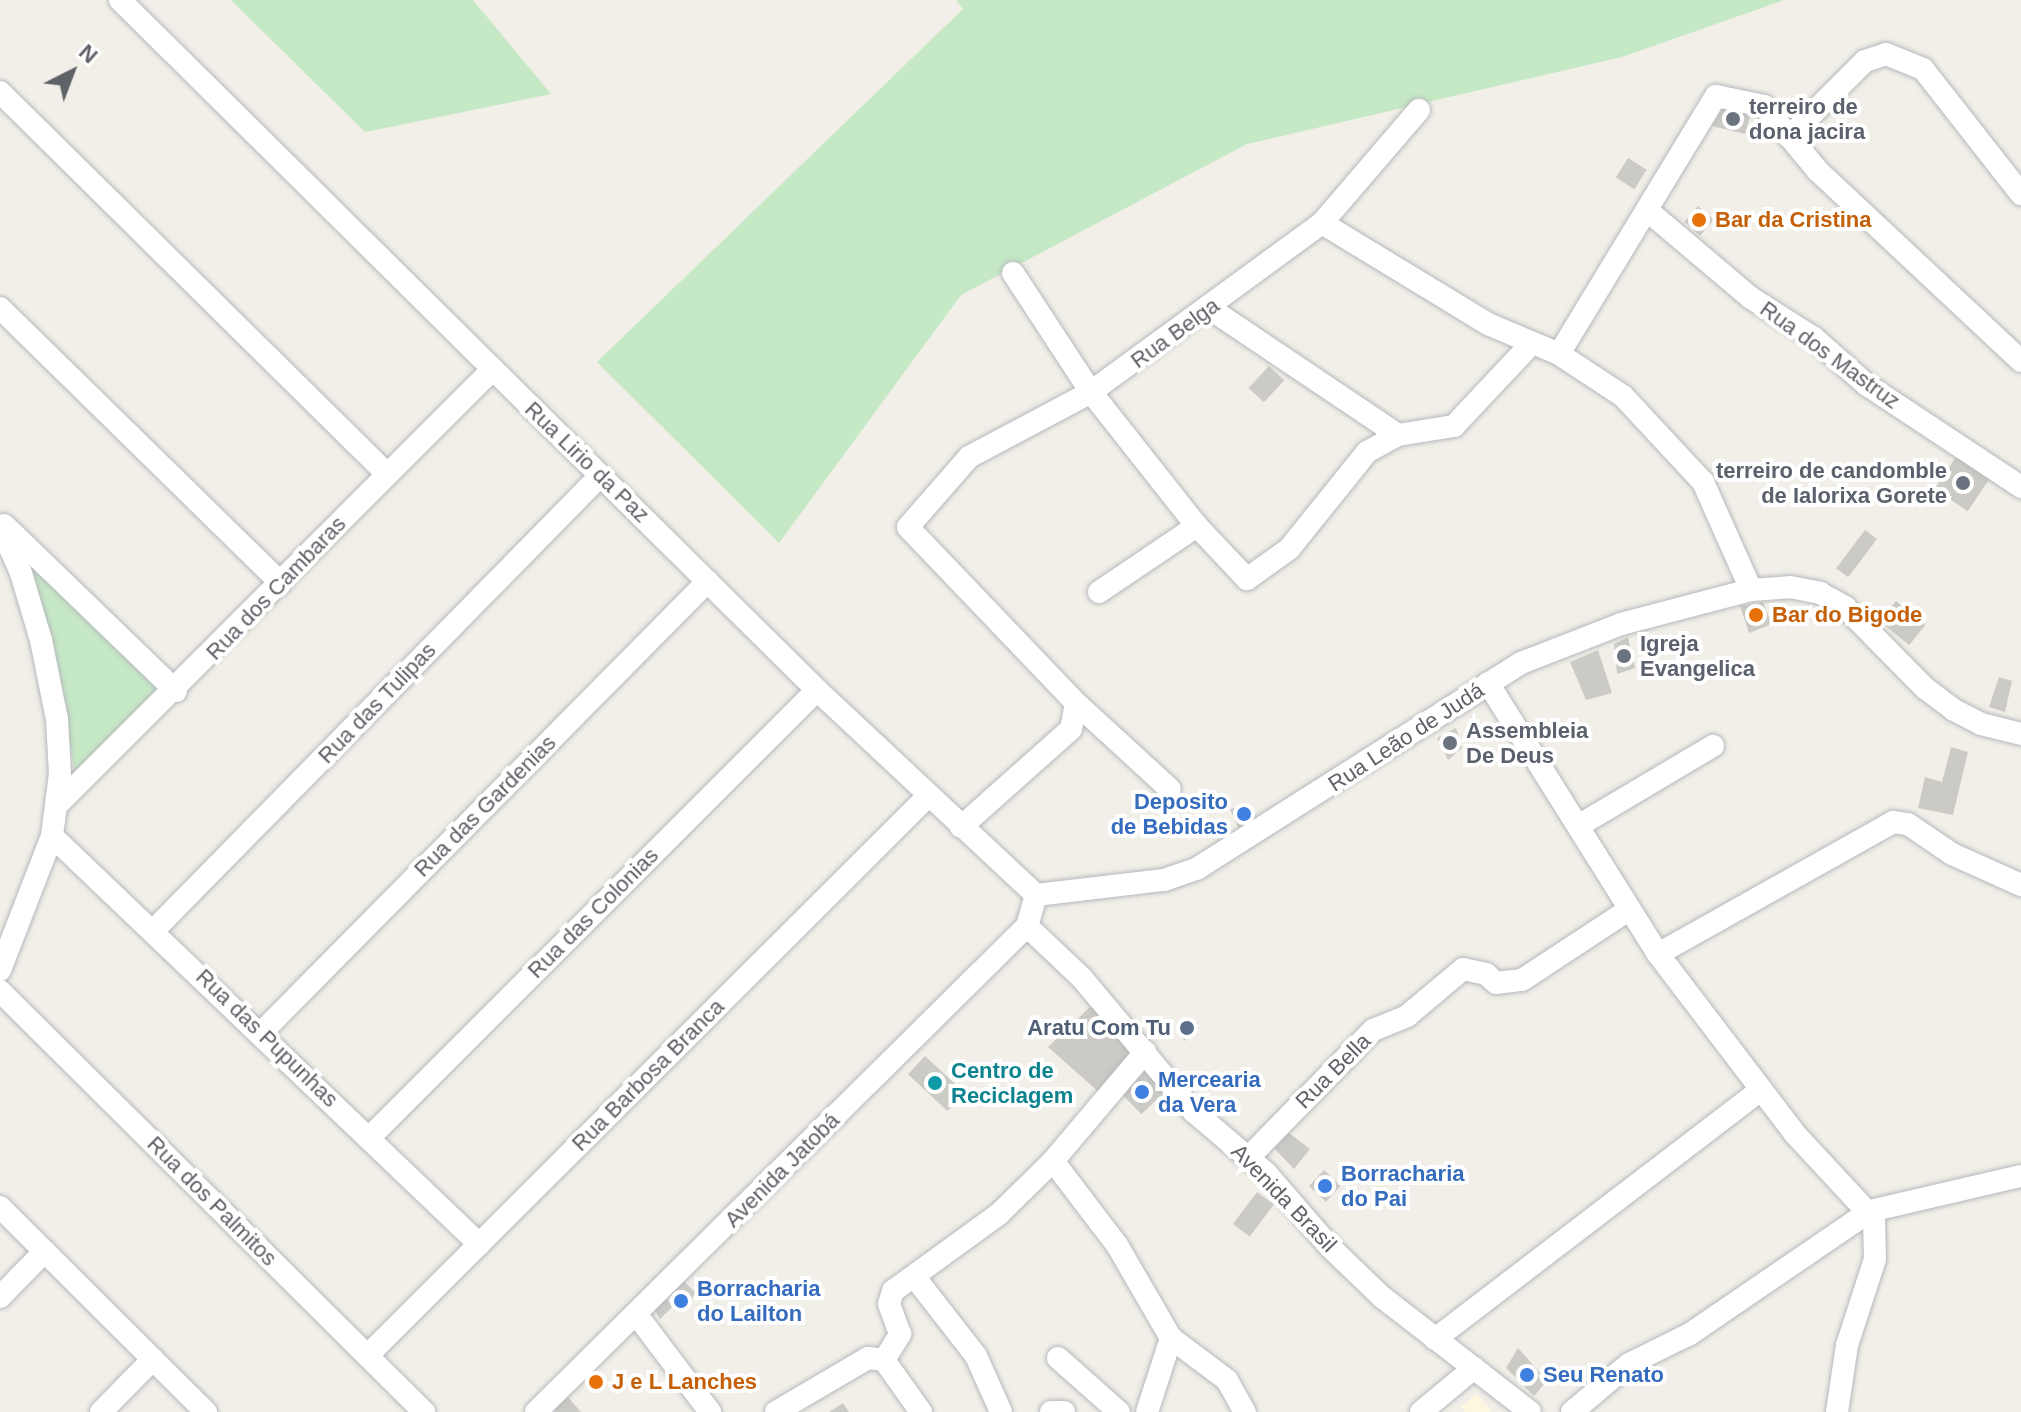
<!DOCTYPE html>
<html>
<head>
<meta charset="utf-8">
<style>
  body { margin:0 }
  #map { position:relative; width:2021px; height:1412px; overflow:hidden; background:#f1efe8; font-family:Arial,sans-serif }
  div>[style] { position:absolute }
  .commercial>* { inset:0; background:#fef7e0 }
  .green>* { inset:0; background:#c5e8c5 }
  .building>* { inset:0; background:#cccac5; transform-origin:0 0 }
  .roads { filter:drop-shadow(0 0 2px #b5b8bc) drop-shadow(0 0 2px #b5b8bc) }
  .street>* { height:22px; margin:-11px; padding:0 11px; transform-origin:11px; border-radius:11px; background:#fff }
  .dots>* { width:22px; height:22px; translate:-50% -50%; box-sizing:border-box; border:4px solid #fff; border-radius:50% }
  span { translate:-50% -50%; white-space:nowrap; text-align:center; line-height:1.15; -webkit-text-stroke:8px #fff; paint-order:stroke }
  .worship-label { font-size:22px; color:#5b616d; font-weight:700 }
  .left { translate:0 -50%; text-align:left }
  .right { translate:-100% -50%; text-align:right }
  .food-label { font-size:22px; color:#c56008; font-weight:700 }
  .street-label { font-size:22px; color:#5f6368 }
  .shop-label { font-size:22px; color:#366cbe; font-weight:700 }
  .service-label { font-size:22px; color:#4e5e75; font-weight:700 }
  .culture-label { font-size:22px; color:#0d838f; font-weight:700 }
  .north { position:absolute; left:32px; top:32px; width:80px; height:80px; -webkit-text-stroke:6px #fff; paint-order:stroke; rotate:42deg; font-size:22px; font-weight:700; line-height:32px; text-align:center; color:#5f6368 }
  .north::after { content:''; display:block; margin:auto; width:28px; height:36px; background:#5f6368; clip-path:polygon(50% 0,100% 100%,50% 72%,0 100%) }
</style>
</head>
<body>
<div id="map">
  <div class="commercial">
    <i style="clip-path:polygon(1477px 1394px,1492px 1412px,1465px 1412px,1461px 1407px)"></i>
  </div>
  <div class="green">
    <i style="clip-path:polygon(231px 0,473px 0,551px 94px,365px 132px)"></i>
    <i style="clip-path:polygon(956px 0,1784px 0,1622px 57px,1247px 144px,961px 295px,779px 543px,597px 362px,963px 9px)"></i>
    <i style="clip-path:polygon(24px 559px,159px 690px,75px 775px,60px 680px)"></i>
  </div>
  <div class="building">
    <i style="clip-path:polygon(1723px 107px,1752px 111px,1745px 134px,1712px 126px)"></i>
    <i style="left:1628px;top:158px;width:22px;height:23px;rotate:32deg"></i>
    <i style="left:1698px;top:206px;width:21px;height:21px;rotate:41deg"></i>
    <i style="left:1269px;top:366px;width:21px;height:30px;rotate:43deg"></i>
    <i style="left:1958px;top:454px;width:40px;height:42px;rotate:34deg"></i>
    <i style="left:1865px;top:530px;width:15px;height:48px;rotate:37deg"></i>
    <i style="left:1896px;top:601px;width:38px;height:26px;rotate:39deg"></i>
    <i style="clip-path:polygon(1763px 602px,1772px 624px,1749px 633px,1740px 606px)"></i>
    <i style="clip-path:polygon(1628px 637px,1635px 668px,1617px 674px,1614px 644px)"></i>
    <i style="clip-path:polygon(1598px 650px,1612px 693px,1586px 700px,1570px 662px)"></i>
    <i style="clip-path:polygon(1999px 677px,2012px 681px,2005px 712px,1989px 707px)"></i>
    <i style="clip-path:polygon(1456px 728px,1462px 748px,1448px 760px,1437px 738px)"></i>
    <i style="clip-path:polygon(1951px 747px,1968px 752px,1953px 815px,1918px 808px,1925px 777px,1942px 782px)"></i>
    <i style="clip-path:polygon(1250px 805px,1258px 819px,1238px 828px,1230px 809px)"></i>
    <i style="clip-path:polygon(1091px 1006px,1135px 1051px,1101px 1094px,1048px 1047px)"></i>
    <i style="clip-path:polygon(1189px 1017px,1198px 1023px,1185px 1041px,1177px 1032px)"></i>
    <i style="left:925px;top:1056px;width:54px;height:25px;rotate:43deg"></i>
    <i style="left:1145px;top:1072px;width:28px;height:32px;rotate:46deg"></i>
    <i style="clip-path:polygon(1289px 1133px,1310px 1149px,1294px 1169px,1274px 1148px)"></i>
    <i style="left:1324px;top:1170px;width:23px;height:22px;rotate:43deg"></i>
    <i style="left:1257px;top:1192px;width:21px;height:40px;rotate:37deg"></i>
    <i style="left:681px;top:1279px;width:21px;height:20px;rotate:43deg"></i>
    <i style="clip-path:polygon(666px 1298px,673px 1306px,660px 1319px,654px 1309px)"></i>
    <i style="clip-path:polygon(1518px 1348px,1547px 1381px,1534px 1396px,1506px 1368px)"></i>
    <i style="left:597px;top:1374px;width:10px;height:14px;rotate:45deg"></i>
    <i style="clip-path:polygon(567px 1396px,581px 1412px,556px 1412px,553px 1408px)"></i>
    <i style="clip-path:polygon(843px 1403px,849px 1412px,829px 1412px)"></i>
  </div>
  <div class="roads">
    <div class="street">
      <i style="left:120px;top:0;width:981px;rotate:44.71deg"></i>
      <i style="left:817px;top:690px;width:300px;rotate:43.1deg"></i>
      <i style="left:1036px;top:895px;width:32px;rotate:106deg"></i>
      <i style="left:1027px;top:926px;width:691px;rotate:135.29deg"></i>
      <i style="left:0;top:92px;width:544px;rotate:44.63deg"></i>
      <i style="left:1789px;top:137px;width:107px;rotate:-45deg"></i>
      <i style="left:1865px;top:61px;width:22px;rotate:-18deg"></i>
      <i style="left:1886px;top:54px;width:40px;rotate:22deg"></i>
      <i style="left:1923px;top:69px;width:159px;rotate:51.9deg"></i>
      <i style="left:1648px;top:211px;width:135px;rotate:40.2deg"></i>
      <i style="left:1751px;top:298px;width:75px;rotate:32.4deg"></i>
      <i style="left:1814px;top:338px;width:71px;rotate:41.6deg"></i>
      <i style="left:1867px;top:385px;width:185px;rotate:33.5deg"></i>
      <i style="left:1322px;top:223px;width:194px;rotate:31.3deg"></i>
      <i style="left:1488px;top:324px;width:77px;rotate:22.9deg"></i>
      <i style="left:1559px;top:354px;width:77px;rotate:33.3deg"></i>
      <i style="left:1623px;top:396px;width:117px;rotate:47.1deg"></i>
      <i style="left:1703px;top:482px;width:118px;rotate:66deg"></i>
      <i style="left:1013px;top:273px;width:142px;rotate:56.8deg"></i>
      <i style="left:1091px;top:392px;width:171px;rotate:51.7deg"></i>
      <i style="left:1197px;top:526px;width:73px;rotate:46.7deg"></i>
      <i style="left:1247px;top:579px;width:52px;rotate:-35.5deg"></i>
      <i style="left:1289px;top:549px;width:124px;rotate:-51.2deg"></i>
      <i style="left:1367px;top:452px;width:35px;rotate:-29deg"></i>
      <i style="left:0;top:308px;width:393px;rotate:44.4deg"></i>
      <i style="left:1209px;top:308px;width:228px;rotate:33.9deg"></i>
      <i style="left:1398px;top:435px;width:57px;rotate:-9.1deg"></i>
      <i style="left:1454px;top:426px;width:112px;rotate:-46.8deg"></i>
      <i style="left:1559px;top:354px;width:302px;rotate:-58.7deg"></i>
      <i style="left:1716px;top:96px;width:49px;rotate:11.8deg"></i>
      <i style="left:1764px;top:106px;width:85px;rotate:50.3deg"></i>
      <i style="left:1818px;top:171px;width:278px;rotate:43.1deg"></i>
      <i style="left:4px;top:525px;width:239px;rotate:44deg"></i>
      <i style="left:0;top:526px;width:51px;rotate:65.9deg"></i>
      <i style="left:21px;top:573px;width:70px;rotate:73.4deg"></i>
      <i style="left:41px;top:640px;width:81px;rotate:78.6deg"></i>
      <i style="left:57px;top:719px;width:55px;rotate:86.9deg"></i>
      <i style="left:60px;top:774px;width:63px;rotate:97.4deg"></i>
      <i style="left:52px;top:836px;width:144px;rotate:111.2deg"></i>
      <i style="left:1099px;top:592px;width:118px;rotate:-34deg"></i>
      <i style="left:1488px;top:683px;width:320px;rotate:57.9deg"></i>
      <i style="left:1658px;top:954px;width:226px;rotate:52.7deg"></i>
      <i style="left:1795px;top:1134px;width:116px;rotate:47.1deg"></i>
      <i style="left:1874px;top:1219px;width:40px;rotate:88.6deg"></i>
      <i style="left:1875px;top:1259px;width:90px;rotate:108deg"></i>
      <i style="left:1847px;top:1345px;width:68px;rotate:98.5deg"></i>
      <i style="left:1076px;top:703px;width:127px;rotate:42.5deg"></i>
      <i style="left:58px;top:804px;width:614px;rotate:-45deg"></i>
      <i style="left:1578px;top:826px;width:157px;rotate:-30.7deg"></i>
      <i style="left:961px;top:827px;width:147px;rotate:-41.7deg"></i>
      <i style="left:1071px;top:729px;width:26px;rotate:-79deg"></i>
      <i style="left:1076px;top:703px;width:243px;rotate:-133.7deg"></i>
      <i style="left:908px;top:527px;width:93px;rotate:-48.9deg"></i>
      <i style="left:969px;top:457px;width:138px;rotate:-28deg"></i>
      <i style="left:1091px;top:392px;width:286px;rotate:-36.2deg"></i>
      <i style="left:1322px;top:223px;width:149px;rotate:-49.4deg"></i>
      <i style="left:52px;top:836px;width:591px;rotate:43.7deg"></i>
      <i style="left:1036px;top:895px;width:129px;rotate:-6.7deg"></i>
      <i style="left:1164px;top:880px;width:36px;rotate:-19deg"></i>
      <i style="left:1198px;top:868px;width:383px;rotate:-32.4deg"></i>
      <i style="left:1521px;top:663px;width:107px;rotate:-21.3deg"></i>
      <i style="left:1621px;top:624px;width:134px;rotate:-14.7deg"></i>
      <i style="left:1751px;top:590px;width:39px;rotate:-4deg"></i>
      <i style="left:1790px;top:587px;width:31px;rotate:11deg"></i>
      <i style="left:1820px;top:593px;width:29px;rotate:29deg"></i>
      <i style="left:1845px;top:607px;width:114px;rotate:45.4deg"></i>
      <i style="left:1925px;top:688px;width:36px;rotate:37deg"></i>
      <i style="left:1954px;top:710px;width:30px;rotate:27deg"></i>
      <i style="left:1981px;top:724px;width:41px;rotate:14deg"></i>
      <i style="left:1027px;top:926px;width:74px;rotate:43.4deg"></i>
      <i style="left:1081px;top:977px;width:175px;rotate:50.1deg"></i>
      <i style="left:1193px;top:1111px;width:96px;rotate:40.3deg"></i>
      <i style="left:1266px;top:1173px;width:99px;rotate:49.1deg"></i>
      <i style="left:1331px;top:1248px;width:71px;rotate:43.9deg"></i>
      <i style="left:1382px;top:1297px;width:187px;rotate:37.8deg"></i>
      <i style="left:154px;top:930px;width:636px;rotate:-45.51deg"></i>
      <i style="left:1658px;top:954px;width:270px;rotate:-29.3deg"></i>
      <i style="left:1893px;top:822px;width:15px;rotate:8deg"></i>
      <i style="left:1908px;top:824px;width:53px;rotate:34.3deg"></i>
      <i style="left:1952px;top:854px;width:76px;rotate:24.2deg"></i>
      <i style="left:0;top:991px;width:598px;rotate:44.8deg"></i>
      <i style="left:262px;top:1032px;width:634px;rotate:-45.32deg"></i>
      <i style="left:370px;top:1137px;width:632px;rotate:-45deg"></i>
      <i style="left:1249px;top:1157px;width:177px;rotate:-45.7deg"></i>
      <i style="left:1373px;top:1030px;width:37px;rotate:-22deg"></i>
      <i style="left:1407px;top:1016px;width:73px;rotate:-40deg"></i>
      <i style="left:1463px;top:969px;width:24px;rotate:12deg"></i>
      <i style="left:1486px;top:974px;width:13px;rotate:42deg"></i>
      <i style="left:1496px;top:983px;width:26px;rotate:-7deg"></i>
      <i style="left:1522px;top:980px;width:129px;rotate:-33.3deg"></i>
      <i style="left:1053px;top:1161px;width:106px;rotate:52.7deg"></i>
      <i style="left:1117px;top:1245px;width:108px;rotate:59.9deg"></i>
      <i style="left:1171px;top:1338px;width:70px;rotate:36.9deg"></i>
      <i style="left:1227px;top:1380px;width:37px;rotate:61deg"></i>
      <i style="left:0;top:1207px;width:291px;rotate:44.9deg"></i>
      <i style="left:918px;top:1274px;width:10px;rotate:79deg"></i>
      <i style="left:920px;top:1284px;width:91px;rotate:52.1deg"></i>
      <i style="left:976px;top:1356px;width:61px;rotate:65.9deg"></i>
      <i style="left:0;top:1297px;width:64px;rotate:-45.6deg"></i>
      <i style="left:636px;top:1314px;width:123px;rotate:52.9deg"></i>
      <i style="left:1435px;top:1339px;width:410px;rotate:-37.4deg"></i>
      <i style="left:368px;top:1355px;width:791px;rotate:-44.95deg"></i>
      <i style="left:1058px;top:1358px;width:81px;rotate:41.5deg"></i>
      <i style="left:884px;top:1360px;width:64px;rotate:54.6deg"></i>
      <i style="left:101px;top:1412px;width:74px;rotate:-45.5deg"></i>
      <i style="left:776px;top:1412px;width:107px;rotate:-30.4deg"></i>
      <i style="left:868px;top:1358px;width:16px;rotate:7deg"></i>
      <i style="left:884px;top:1360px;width:31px;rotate:-58deg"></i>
      <i style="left:900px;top:1334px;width:32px;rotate:-110deg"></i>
      <i style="left:889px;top:1304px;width:14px;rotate:-73deg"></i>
      <i style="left:893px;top:1291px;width:131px;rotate:-36deg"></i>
      <i style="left:999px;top:1214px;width:76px;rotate:-44.5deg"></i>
      <i style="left:1053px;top:1161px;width:143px;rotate:-49.8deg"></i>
      <i style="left:1051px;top:1412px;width:13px"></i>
      <i style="left:1147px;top:1412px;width:78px;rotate:-72deg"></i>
      <i style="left:1421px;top:1412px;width:69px;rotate:-39.7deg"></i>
      <i style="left:1572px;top:1412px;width:75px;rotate:-40.1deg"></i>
      <i style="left:1629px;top:1364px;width:68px;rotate:-26.2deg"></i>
      <i style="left:1690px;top:1334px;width:218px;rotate:-34.3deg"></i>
      <i style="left:1870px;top:1211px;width:155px;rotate:-13.1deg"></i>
    </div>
  </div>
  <div class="dots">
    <i style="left:1733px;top:119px;background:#6b7280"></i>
    <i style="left:1699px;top:220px;background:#e8710a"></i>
    <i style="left:1963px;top:483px;background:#6b7280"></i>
    <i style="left:1756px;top:615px;background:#e8710a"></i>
    <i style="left:1624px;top:656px;background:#6b7280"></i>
    <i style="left:1450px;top:743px;background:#6b7280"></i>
    <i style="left:1244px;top:814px;background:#3f7fe0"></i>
    <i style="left:1187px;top:1028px;background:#5c6f8a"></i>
    <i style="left:935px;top:1083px;background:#0f9aa8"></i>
    <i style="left:1142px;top:1092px;background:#3f7fe0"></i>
    <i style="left:1325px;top:1186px;background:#3f7fe0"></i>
    <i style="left:681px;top:1301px;background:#3f7fe0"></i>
    <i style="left:1527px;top:1375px;background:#3f7fe0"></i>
    <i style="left:596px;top:1382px;background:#e8710a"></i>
  </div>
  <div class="worship-label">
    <span class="left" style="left:1749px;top:119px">terreiro de<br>dona jacira</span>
    <span class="right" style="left:1947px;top:483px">terreiro de candomble<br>de Ialorixa Gorete</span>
    <span class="left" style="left:1640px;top:656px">Igreja<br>Evangelica</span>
    <span class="left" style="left:1466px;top:743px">Assembleia<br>De Deus</span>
  </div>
  <div class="food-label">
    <span class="left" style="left:1715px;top:220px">Bar da Cristina</span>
    <span class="left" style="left:1772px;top:615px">Bar do Bigode</span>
    <span class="left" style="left:612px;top:1382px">J e L Lanches</span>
  </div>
  <div class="street-label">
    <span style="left:1175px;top:333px;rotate:-36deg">Rua Belga</span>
    <span style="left:1830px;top:355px;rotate:36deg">Rua dos Mastruz</span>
    <span style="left:587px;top:462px;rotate:44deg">Rua Lirio da Paz</span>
    <span style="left:276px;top:588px;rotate:-46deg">Rua dos Cambaras</span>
    <span style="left:377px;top:703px;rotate:-46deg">Rua das Tulipas</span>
    <span style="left:1406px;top:737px;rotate:-33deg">Rua Leão de Judá</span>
    <span style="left:485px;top:806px;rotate:-45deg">Rua das Gardenias</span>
    <span style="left:593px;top:913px;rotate:-45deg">Rua das Colonias</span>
    <span style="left:267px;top:1038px;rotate:44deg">Rua das Pupunhas</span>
    <span style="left:1333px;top:1071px;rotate:-45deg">Rua Bella</span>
    <span style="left:648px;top:1075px;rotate:-45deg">Rua Barbosa Branca</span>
    <span style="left:782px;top:1170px;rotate:-45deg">Avenida Jatobá</span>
    <span style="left:1284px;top:1198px;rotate:46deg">Avenida Brasil</span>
    <span style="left:212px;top:1201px;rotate:45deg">Rua dos Palmitos</span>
  </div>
  <div class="shop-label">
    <span class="right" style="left:1228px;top:814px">Deposito<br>de Bebidas</span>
    <span class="left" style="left:1158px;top:1092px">Mercearia<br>da Vera</span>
    <span class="left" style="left:1341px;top:1186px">Borracharia<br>do Pai</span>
    <span class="left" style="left:697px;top:1301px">Borracharia<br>do Lailton</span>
    <span class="left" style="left:1543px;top:1375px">Seu Renato</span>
  </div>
  <div class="service-label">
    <span class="right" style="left:1171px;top:1028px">Aratu Com Tu</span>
  </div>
  <div class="culture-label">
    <span class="left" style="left:951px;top:1083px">Centro de<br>Reciclagem</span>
  </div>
  <div class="north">N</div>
</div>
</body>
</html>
